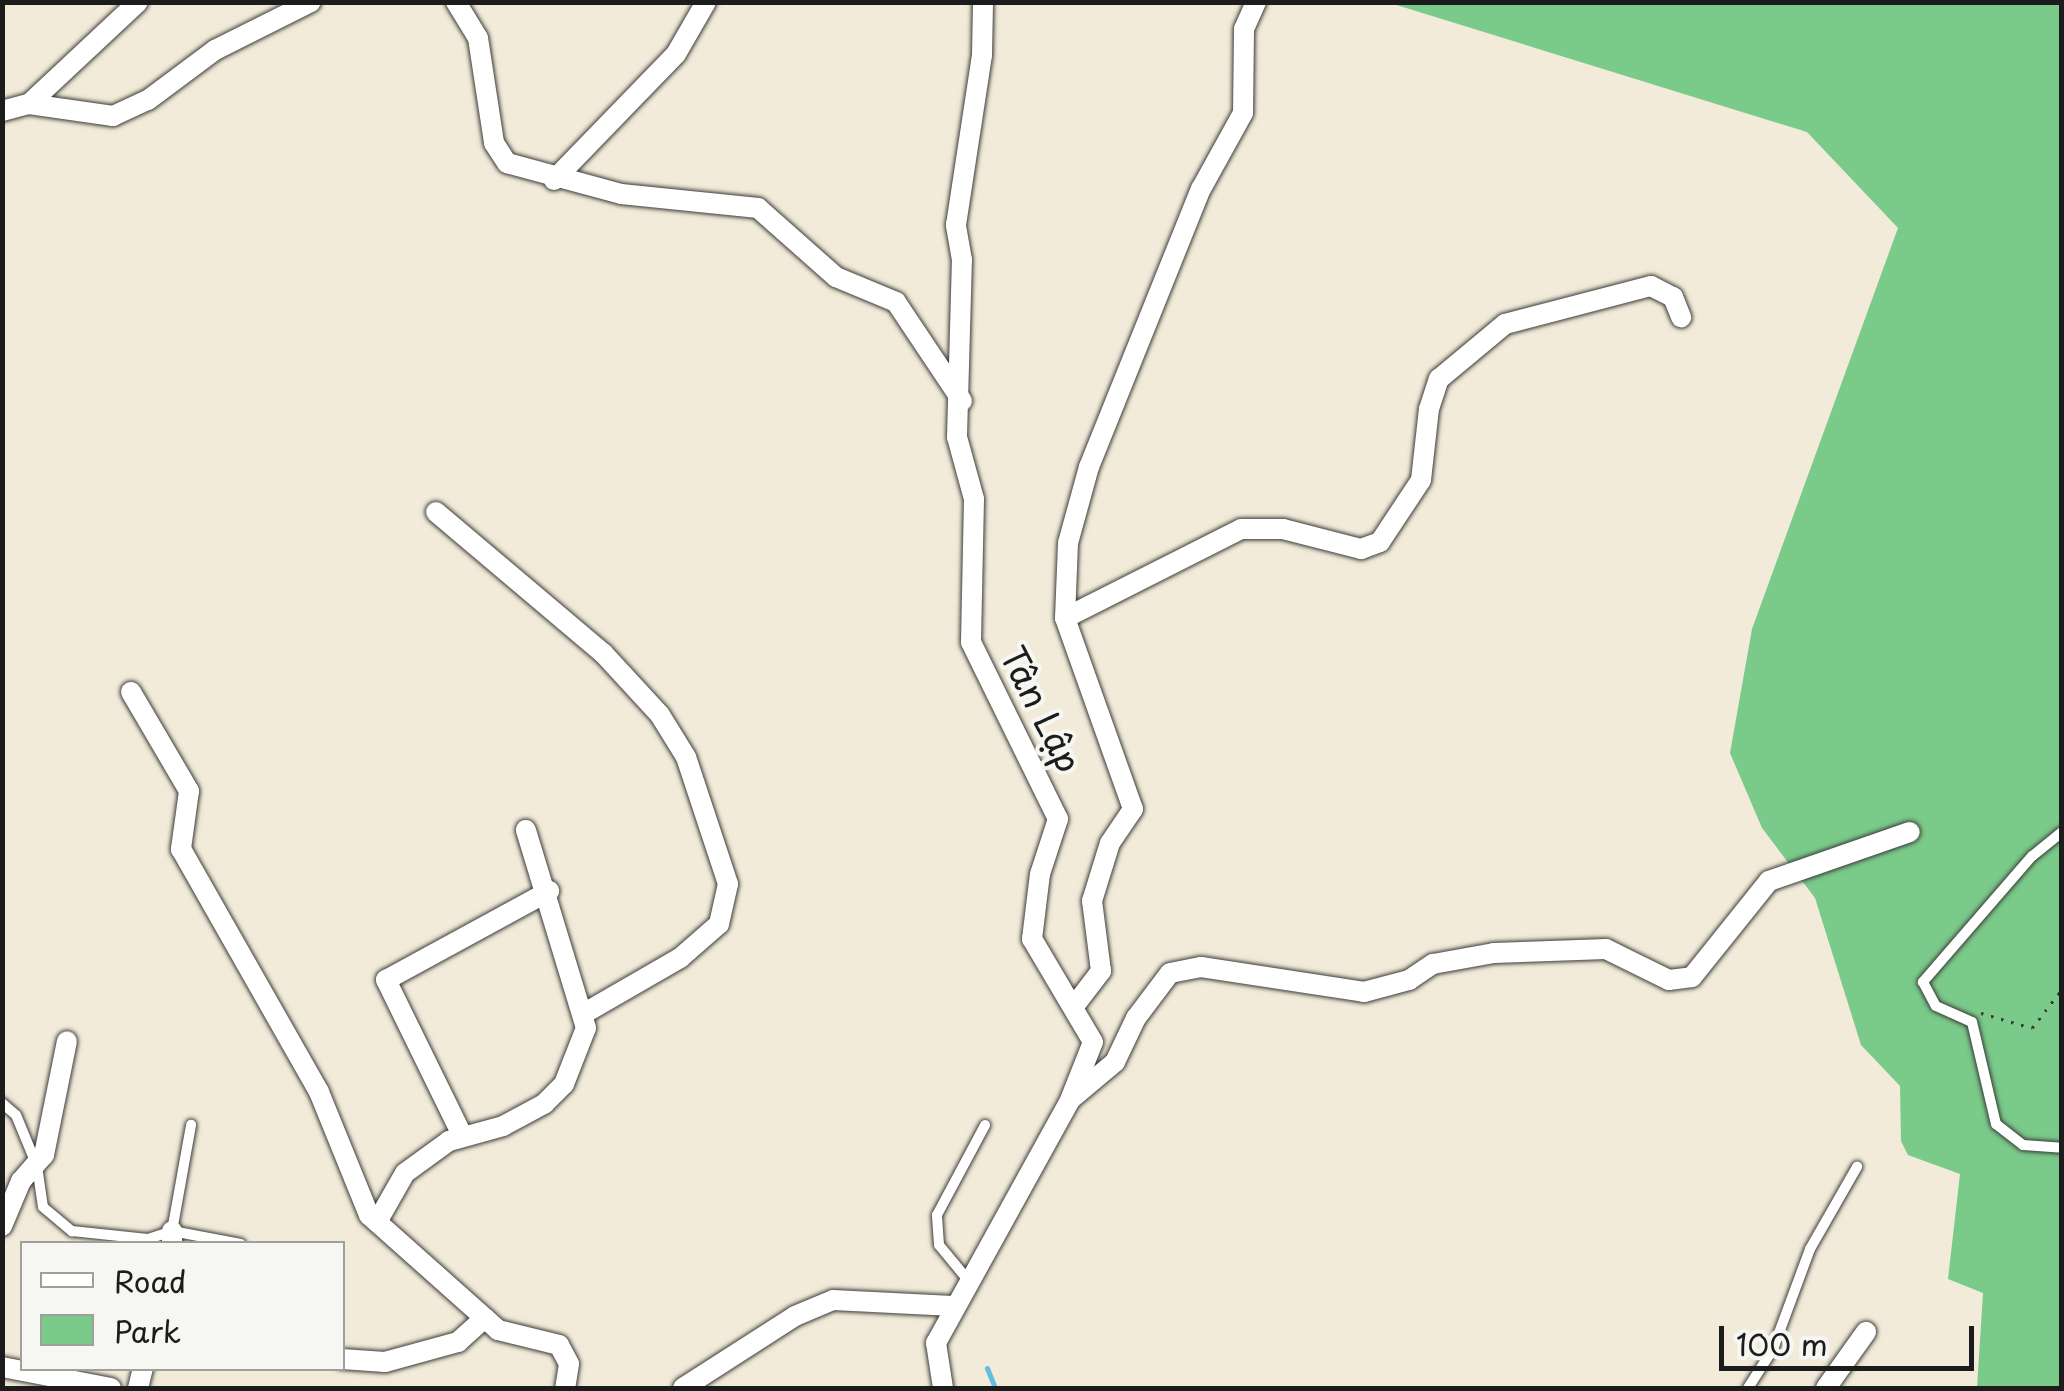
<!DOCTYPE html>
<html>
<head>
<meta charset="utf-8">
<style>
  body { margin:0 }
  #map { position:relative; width:2064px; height:1391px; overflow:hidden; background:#f2ebd9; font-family:"Playpen Sans",sans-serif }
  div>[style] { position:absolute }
  .green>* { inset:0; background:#7aca8a }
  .stream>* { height:5px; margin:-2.5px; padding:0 2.5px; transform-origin:2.5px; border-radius:2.5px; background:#62bee0 }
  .path>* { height:2.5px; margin-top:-1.25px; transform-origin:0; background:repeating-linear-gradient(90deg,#3c3b38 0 2.5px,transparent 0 10.5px) }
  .roads { filter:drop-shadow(0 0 2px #3c3b38) drop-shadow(0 0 2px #3c3b38) }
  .lane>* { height:10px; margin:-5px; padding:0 5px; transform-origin:5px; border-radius:5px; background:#fff }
  .street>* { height:20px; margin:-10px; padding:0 10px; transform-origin:10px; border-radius:10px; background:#fff }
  span { translate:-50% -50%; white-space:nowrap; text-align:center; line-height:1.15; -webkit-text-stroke:8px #f6f6f2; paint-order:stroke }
  .street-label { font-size:35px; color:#1c1c1c }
  .frame { position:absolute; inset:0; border:5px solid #1c1c1c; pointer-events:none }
  .legend { position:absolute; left:20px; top:1241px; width:325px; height:130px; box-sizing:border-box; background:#f6f6f2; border:2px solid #9f9f9c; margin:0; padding:12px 18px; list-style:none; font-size:30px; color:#1c1c1c }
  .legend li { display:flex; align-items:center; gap:20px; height:50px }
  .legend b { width:50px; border:2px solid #9f9f9c }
  .scale { position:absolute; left:1719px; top:1326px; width:255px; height:45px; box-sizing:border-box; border:5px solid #1c1c1c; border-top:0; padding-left:12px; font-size:30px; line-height:35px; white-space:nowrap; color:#1c1c1c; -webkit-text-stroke:8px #f6f6f2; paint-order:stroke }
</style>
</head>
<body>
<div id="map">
  <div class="green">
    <i style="clip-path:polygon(1390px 3px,2061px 3px,2061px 1388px,1977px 1388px,1983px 1293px,1948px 1279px,1960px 1174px,1908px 1155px,1901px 1141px,1900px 1086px,1861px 1045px,1815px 898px,1762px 828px,1730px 753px,1752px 629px,1898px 228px,1807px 132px)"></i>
  </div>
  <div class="stream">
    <i style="left:987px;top:1368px;width:22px;rotate:68deg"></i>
  </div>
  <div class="path">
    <i style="left:1981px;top:1013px;width:53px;rotate:16.4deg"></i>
    <i style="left:2032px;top:1028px;width:49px;rotate:-52.4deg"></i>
  </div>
  <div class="roads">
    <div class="lane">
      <i style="left:2062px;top:832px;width:38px;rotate:141deg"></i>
      <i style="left:2032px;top:856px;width:167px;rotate:130.9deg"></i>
      <i style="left:1923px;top:982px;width:27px;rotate:62deg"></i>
      <i style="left:1936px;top:1006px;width:39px;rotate:24deg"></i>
      <i style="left:1972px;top:1022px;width:105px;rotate:76.8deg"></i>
      <i style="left:1996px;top:1124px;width:34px;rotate:38deg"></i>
      <i style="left:2023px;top:1145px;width:39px;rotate:4deg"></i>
      <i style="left:2px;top:1103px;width:18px;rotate:41deg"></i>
      <i style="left:16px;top:1115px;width:55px;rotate:67.6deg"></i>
      <i style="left:37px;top:1166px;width:41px;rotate:81.7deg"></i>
      <i style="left:43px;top:1207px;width:38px;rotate:40deg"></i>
      <i style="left:72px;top:1231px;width:76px;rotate:6deg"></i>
      <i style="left:148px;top:1239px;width:25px;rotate:-18deg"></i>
      <i style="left:172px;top:1231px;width:70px;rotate:10.7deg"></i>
      <i style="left:172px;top:1231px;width:108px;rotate:-79.8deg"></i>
      <i style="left:968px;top:1280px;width:45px;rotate:-129.6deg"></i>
      <i style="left:939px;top:1245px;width:30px;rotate:-94deg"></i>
      <i style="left:937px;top:1215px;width:102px;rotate:-61.9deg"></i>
      <i style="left:1748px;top:1388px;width:46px;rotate:-57.3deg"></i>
      <i style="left:1773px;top:1349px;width:107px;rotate:-69.7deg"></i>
      <i style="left:1810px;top:1249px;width:95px;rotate:-60.2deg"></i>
    </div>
    <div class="street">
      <i style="left:456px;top:2px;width:42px;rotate:58.6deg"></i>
      <i style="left:478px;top:38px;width:106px;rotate:81.3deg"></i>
      <i style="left:494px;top:143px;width:24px;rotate:57deg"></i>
      <i style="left:507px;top:163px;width:118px;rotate:15.2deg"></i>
      <i style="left:621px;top:194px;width:138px;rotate:5.8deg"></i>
      <i style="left:758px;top:208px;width:104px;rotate:41.5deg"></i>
      <i style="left:836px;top:277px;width:65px;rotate:22.6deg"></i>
      <i style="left:896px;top:302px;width:119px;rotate:56.3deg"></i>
      <i style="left:29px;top:104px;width:149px;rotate:-43.1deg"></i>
      <i style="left:2px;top:111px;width:28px;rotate:-15deg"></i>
      <i style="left:29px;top:104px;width:85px;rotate:8.1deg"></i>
      <i style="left:113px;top:116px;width:38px;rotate:-25deg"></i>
      <i style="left:148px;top:100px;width:84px;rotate:-36.7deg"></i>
      <i style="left:215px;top:50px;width:107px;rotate:-26.6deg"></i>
      <i style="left:554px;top:180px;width:175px;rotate:-45.9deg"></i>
      <i style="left:676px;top:54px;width:60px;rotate:-60deg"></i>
      <i style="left:436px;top:512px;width:219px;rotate:40.2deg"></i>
      <i style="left:603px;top:653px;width:84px;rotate:47.4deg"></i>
      <i style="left:660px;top:715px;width:49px;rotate:58.2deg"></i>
      <i style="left:686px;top:757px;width:134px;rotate:71.7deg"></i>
      <i style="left:728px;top:884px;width:41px;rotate:102.7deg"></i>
      <i style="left:719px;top:924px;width:52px;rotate:138.9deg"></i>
      <i style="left:680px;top:958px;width:112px;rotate:150deg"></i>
      <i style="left:1065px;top:618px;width:197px;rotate:-26.8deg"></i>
      <i style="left:1241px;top:529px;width:42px"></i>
      <i style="left:1283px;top:529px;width:81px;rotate:14.4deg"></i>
      <i style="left:1361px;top:549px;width:20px;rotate:-20deg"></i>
      <i style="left:1380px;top:542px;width:74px;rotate:-56.5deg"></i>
      <i style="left:1421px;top:480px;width:71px;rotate:-83.6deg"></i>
      <i style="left:1429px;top:409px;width:32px;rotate:-72deg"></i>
      <i style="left:1439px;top:379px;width:86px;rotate:-39.8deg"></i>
      <i style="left:1505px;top:324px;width:151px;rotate:-14.6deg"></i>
      <i style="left:1651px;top:286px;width:25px;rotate:27deg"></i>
      <i style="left:1673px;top:297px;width:22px;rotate:68deg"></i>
      <i style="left:131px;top:692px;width:115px;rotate:59.6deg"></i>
      <i style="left:189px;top:791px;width:59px;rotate:97.9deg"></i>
      <i style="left:181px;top:849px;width:279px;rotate:60.4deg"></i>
      <i style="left:319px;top:1092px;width:133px;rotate:67.9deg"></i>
      <i style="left:369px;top:1215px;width:173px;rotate:41.7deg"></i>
      <i style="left:498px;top:1330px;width:63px;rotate:13.8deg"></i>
      <i style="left:559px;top:1345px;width:21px;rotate:62deg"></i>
      <i style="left:569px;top:1364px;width:24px;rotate:99deg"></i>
      <i style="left:1075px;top:1005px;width:43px;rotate:-52.6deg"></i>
      <i style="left:1101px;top:971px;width:71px;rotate:-97.3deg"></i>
      <i style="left:1092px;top:901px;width:61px;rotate:-72.8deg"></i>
      <i style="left:1110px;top:843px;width:41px;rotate:-55.9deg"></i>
      <i style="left:1133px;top:809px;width:203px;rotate:-109.6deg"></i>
      <i style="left:1065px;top:618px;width:75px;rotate:-87.7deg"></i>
      <i style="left:1068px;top:543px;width:79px;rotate:-74.6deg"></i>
      <i style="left:1089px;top:467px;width:300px;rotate:-68.1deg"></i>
      <i style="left:1201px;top:189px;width:87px;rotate:-61.1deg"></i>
      <i style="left:1243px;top:113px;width:84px;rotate:-89.3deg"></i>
      <i style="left:1244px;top:29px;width:30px;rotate:-66deg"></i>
      <i style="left:1072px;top:1098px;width:56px;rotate:-39.9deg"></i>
      <i style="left:1115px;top:1062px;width:49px;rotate:-64.5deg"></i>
      <i style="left:1136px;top:1018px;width:56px;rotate:-52.9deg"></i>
      <i style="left:1170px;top:973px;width:32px;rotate:-11deg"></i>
      <i style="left:1201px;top:967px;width:165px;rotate:8.7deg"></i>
      <i style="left:1364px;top:992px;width:47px;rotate:-14.9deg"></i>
      <i style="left:1409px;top:980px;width:29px;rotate:-34deg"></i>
      <i style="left:1433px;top:964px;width:62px;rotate:-10.2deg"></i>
      <i style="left:1494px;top:953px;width:112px;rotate:-2deg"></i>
      <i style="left:1606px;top:949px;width:70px;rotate:26.2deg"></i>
      <i style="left:1669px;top:980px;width:23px;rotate:-7deg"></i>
      <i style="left:1692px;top:977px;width:123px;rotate:-51.3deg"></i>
      <i style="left:1769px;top:881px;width:149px;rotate:-19.2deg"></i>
      <i style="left:462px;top:1135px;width:173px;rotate:-116.1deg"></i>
      <i style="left:386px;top:980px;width:186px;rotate:-28.6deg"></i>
      <i style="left:377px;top:1222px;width:56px;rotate:-60.3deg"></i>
      <i style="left:405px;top:1173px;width:54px;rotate:-36deg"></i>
      <i style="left:449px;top:1141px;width:56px;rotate:-15.5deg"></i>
      <i style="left:503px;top:1126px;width:47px;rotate:-28.2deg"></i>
      <i style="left:544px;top:1104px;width:28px;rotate:-45deg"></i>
      <i style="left:564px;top:1084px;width:60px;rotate:-68.6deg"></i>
      <i style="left:586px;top:1028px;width:207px;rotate:-106.9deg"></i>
      <i style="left:2px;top:1226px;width:49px;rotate:-67.1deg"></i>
      <i style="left:21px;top:1181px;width:35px;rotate:-49deg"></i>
      <i style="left:44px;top:1155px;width:116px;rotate:-78.6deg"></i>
      <i style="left:172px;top:1244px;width:13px;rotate:-90deg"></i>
      <i style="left:342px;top:1359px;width:43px;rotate:4deg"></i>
      <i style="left:385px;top:1362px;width:76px;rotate:-15.3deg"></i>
      <i style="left:458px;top:1342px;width:36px;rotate:-42deg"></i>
      <i style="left:2px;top:1367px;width:111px;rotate:10.9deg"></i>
      <i style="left:138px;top:1388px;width:21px;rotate:-76deg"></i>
      <i style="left:683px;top:1388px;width:133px;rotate:-32.7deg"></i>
      <i style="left:795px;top:1316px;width:41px;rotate:-22.8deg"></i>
      <i style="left:833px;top:1300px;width:120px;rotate:2.9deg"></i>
      <i style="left:943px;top:1388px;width:46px;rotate:-98.8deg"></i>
      <i style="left:936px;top:1343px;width:277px;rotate:-61.1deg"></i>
      <i style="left:1070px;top:1100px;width:62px;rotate:-68.4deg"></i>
      <i style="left:1093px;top:1042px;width:120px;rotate:-120.6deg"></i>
      <i style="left:1032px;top:939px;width:65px;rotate:-83deg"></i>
      <i style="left:1040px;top:874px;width:58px;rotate:-71.9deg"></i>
      <i style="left:1058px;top:819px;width:197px;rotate:-116.2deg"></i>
      <i style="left:971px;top:642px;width:143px;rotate:-88.8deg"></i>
      <i style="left:974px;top:499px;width:64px;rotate:-105.3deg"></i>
      <i style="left:957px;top:437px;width:177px;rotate:-88.4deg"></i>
      <i style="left:962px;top:260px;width:36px;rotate:-100deg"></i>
      <i style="left:956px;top:225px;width:172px;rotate:-81.3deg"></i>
      <i style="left:982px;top:55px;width:53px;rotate:-88.9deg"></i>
      <i style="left:1826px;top:1388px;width:69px;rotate:-54.5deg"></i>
    </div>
  </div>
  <div class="street-label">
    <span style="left:1042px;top:709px;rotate:63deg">Tân Lập</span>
  </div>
  <div class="frame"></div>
  <ul class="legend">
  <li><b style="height:12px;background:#fff"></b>Road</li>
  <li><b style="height:28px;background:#7aca8a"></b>Park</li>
  </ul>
  <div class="scale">100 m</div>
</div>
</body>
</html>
